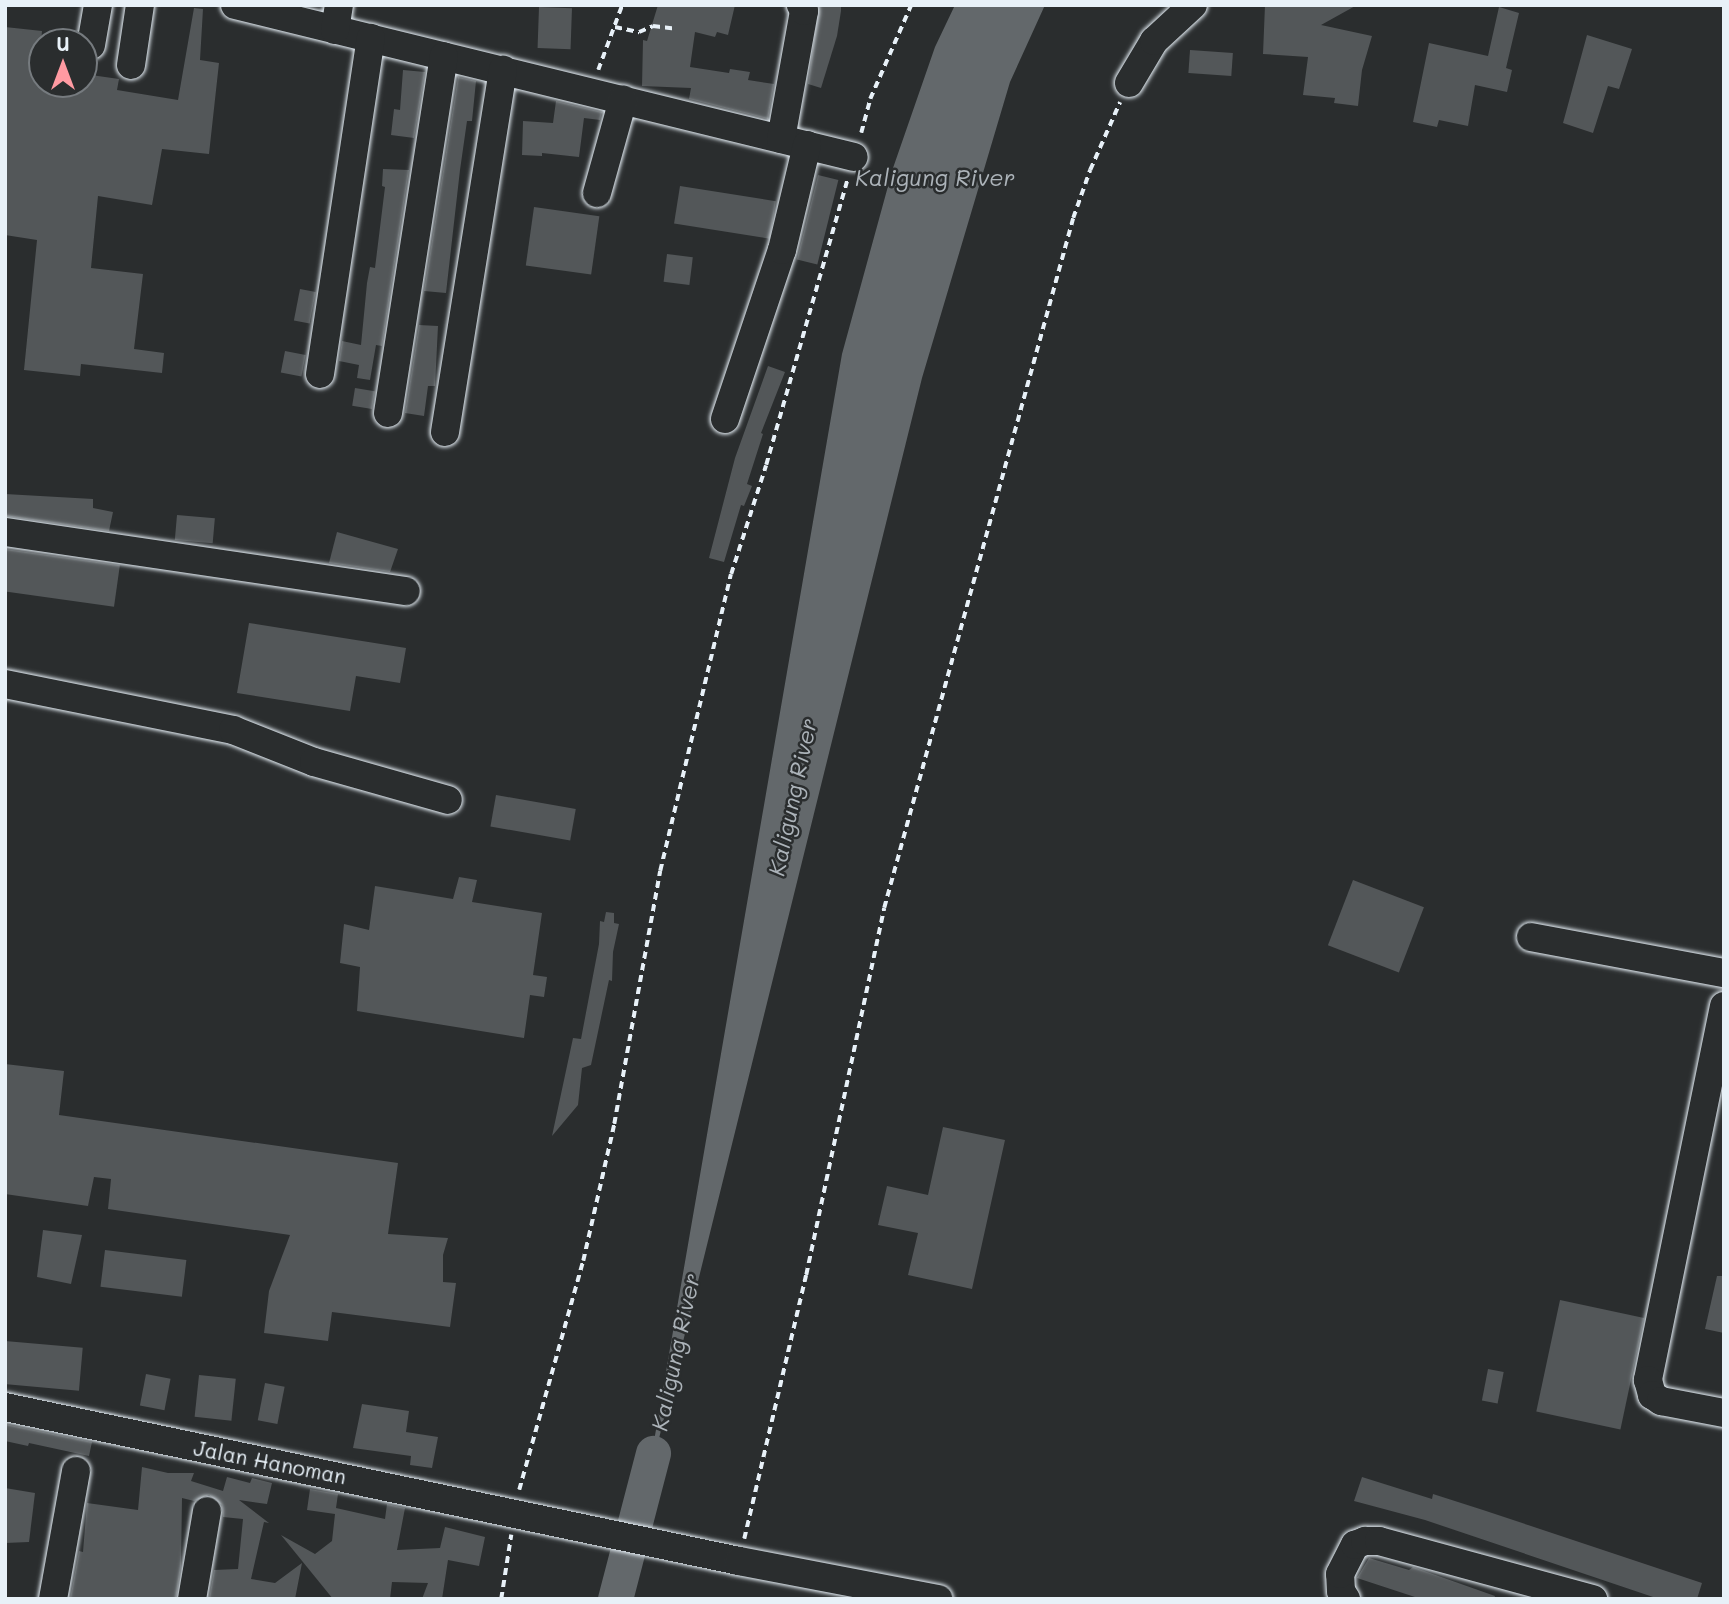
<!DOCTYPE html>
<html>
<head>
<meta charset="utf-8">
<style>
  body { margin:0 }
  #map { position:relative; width:1729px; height:1604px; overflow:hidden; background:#2a2d2e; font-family:Mali,sans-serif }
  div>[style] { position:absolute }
  .water>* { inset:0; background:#63686b }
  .river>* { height:35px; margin:-17.5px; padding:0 17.5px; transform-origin:17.5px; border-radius:17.5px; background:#63686b }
  .building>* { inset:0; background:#535759; transform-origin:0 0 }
  .path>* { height:3.5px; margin-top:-1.75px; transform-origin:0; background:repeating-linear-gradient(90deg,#e8f1f8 0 7px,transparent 0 12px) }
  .roads { filter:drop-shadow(0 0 2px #e8f1f8) drop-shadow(0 0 2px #e8f1f8) }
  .minor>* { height:28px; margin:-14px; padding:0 14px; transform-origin:14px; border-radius:14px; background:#2a2d2e }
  span { translate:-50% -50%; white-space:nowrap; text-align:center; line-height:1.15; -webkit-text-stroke:5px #2a2d2e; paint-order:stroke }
  .street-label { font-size:21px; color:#e8f1f8 }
  .water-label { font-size:23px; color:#acb3b9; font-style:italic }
  .frame { position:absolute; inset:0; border:7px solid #e8f1f8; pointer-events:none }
  .north { position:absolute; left:28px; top:28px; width:70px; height:70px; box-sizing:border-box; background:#2a2d2e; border:2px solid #767b7f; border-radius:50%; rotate:0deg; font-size:19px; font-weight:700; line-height:28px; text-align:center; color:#e8f1f8 }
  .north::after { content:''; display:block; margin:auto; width:24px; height:32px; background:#ff9aa2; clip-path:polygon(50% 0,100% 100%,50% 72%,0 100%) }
</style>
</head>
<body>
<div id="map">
  <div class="water">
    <i style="clip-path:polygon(955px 5px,1045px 5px,1010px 82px,922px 378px,644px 1499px,842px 354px,893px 168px,935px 47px)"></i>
  </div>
  <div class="river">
    <i style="left:615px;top:1599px;width:151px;rotate:-75.4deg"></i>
  </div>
  <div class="building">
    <i style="clip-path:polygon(658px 5px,735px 5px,728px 35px,717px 32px,715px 37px,695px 32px,690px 67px,729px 73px,730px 69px,750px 72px,748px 80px,774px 84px,768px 119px,689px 99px,691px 88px,642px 86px,643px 40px,647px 41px)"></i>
    <i style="clip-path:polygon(819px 5px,841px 5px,841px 11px,837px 36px,821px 88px,808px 84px)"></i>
    <i style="clip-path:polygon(1265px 5px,1357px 5px,1321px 25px,1372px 36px,1362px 70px,1358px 106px,1334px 103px,1335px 98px,1303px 95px,1308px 57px,1263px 54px)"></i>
    <i style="left:539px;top:7px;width:33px;height:41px;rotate:2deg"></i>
    <i style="clip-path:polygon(1499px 7px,1519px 13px,1506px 68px,1512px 70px,1507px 92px,1475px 85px,1468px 126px,1439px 120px,1437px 127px,1413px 122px,1429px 43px,1488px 56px)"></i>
    <i style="clip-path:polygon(194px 8px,203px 9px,200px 60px,219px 63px,209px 154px,162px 149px,152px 205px,98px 196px,91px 268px,143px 274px,134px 349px,164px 353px,162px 373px,81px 364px,80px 376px,24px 370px,37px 240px,5px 235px,5px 27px,42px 31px,39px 67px,42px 68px,42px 84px,84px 84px,84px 74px,119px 79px,117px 90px,178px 100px)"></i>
    <i style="clip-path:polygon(1587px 35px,1632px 49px,1619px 89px,1608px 86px,1593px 133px,1563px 123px)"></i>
    <i style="left:1190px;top:50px;width:43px;height:23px;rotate:4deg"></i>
    <i style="clip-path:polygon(403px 70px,425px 72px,414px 138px,391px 135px,394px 109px,400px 110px)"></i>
    <i style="clip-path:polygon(458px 77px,476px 81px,472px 121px,467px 121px,460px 170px,446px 293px,424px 291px)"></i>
    <i style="clip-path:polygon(556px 101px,602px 112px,600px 120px,584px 118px,579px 157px,542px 153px,542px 156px,522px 155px,523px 121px,553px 123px)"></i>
    <i style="clip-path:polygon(383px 169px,409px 170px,382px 346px,376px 345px,370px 380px,357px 378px,359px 365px,339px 361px,342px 341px,361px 345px,367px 283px,370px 267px,375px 268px,385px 187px,382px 186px)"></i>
    <i style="left:818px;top:175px;width:21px;height:87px;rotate:14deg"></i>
    <i style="left:680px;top:186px;width:97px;height:38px;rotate:9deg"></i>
    <i style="left:534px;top:207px;width:66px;height:59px;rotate:8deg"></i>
    <i style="left:667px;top:254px;width:26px;height:28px;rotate:7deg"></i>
    <i style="left:300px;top:289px;width:16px;height:32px;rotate:11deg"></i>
    <i style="clip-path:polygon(419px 325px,438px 326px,435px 386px,428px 386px,424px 416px,405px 413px)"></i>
    <i style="left:285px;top:351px;width:21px;height:22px;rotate:11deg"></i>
    <i style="clip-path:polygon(768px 366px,785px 372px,761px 433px,763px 434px,747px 484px,752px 486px,744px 506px,741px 505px,724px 562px,709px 558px,735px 458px)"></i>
    <i style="left:355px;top:388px;width:20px;height:18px;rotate:9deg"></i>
    <i style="clip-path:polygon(5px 494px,93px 499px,93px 508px,113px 512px,109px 531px,5px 516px)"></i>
    <i style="left:177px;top:515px;width:38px;height:25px;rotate:5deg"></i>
    <i style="clip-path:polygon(337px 532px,398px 549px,390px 572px,329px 563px)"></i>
    <i style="left:5px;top:549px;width:116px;height:42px;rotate:8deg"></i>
    <i style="clip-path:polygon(249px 623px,406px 648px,400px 683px,356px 676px,350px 711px,237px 693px)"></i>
    <i style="left:496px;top:795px;width:81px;height:32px;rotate:10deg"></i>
    <i style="clip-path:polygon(459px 877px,477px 880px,472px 902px,542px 913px,533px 975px,547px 977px,544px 997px,530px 995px,524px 1038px,357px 1011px,360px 967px,340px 963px,344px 924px,369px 930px,375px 886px,453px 899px)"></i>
    <i style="left:1353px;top:880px;width:76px;height:70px;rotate:21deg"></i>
    <i style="clip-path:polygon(606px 912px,614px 913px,614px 923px,619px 924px,613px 952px,612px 981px,609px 980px,591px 1065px,582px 1068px,578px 1105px,552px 1136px,573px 1038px,581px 1039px,599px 944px,600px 921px,604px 922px)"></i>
    <i style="clip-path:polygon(5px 1064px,64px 1071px,59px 1115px,398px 1163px,388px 1234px,448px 1238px,443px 1255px,443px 1282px,456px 1283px,450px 1327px,332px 1312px,328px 1341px,264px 1333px,269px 1291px,290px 1235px,108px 1209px,111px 1179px,94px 1177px,88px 1206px,5px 1194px)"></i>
    <i style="clip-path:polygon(943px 1127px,1005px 1140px,972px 1289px,908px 1275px,918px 1233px,878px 1225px,887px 1186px,928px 1195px)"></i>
    <i style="clip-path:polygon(43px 1230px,82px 1235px,71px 1284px,37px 1277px)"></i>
    <i style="left:105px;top:1250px;width:82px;height:37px;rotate:7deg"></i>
    <i style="clip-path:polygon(1717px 1276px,1724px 1276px,1724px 1333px,1705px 1329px)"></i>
    <i style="left:1560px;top:1300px;width:86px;height:114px;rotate:12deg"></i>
    <i style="left:5px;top:1341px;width:78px;height:43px;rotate:5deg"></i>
    <i style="left:1488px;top:1369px;width:16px;height:32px;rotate:11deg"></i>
    <i style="left:146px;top:1374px;width:25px;height:32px;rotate:11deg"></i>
    <i style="left:199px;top:1375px;width:37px;height:42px;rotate:6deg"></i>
    <i style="left:265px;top:1383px;width:20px;height:38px;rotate:11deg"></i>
    <i style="clip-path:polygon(362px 1404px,409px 1411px,406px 1432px,438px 1437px,432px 1468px,410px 1465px,411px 1456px,353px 1448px)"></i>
    <i style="clip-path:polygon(5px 1424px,92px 1442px,89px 1456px,29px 1443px,28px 1446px,5px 1441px)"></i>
    <i style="clip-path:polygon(142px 1467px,168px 1473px,194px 1473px,191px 1481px,223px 1491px,227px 1477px,250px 1483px,252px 1478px,272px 1483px,267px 1504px,239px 1500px,269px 1523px,264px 1522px,251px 1579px,275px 1583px,302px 1563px,295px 1599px,209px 1599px,214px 1570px,238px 1569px,243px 1519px,223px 1517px,222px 1505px,209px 1495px,194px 1501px,182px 1498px,181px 1566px,176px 1599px,70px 1599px,79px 1551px,83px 1552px,87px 1503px,138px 1510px)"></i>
    <i style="clip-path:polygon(1362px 1477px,1432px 1499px,1433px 1494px,1483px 1510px,1702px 1583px,1697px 1599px,1659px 1599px,1425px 1520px,1354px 1501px)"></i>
    <i style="clip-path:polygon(5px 1488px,35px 1493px,29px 1542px,5px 1543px)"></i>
    <i style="clip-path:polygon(310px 1489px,338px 1494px,336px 1508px,385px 1519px,387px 1504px,405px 1508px,397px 1550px,440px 1548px,445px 1527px,485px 1537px,479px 1566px,448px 1560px,442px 1599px,422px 1599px,428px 1583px,392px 1582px,390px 1599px,333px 1599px,281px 1535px,315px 1554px,332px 1541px,335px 1514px,307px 1510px)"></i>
    <i style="clip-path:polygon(1369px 1558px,1409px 1570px,1413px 1567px,1495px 1596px,1494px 1599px,1421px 1599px,1357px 1578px)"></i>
  </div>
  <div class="path">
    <i style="left:615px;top:27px;width:25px;rotate:12deg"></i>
    <i style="left:639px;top:32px;width:15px;rotate:-23deg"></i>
    <i style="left:653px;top:26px;width:23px;rotate:7deg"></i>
    <i style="left:598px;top:70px;width:69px;rotate:-69.7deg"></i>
    <i style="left:861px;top:133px;width:35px;rotate:-75deg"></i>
    <i style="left:870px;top:99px;width:103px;rotate:-66.4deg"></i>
    <i style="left:519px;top:1490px;width:238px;rotate:-74.4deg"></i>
    <i style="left:583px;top:1261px;width:140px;rotate:-77.2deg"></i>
    <i style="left:614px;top:1124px;width:257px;rotate:-79.7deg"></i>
    <i style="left:660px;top:871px;width:305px;rotate:-76.6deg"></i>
    <i style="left:731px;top:574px;width:114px;rotate:-72.2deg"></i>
    <i style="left:766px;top:465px;width:298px;rotate:-74.1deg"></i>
    <i style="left:744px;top:1539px;width:271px;rotate:-76.8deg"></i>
    <i style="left:806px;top:1275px;width:375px;rotate:-78deg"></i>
    <i style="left:884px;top:908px;width:715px;rotate:-74.68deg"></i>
    <i style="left:1073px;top:218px;width:51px;rotate:-70.5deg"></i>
    <i style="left:1090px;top:170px;width:74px;rotate:-66.2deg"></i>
    <i style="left:501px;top:1599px;width:65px;rotate:-81.1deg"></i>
  </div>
  <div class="roads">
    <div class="minor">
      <i style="left:235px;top:5px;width:637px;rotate:13.8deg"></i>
      <i style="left:335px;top:30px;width:25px;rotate:-81deg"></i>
      <i style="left:91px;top:45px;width:41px;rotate:-80.1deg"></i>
      <i style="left:131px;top:65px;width:61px;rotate:-81.5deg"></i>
      <i style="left:1129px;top:83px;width:49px;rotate:-59.2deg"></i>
      <i style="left:1154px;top:41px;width:53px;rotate:-42.7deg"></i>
      <i style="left:781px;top:139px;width:130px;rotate:-79.8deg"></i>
      <i style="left:804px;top:11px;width:7px;rotate:-117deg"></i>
      <i style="left:597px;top:193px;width:97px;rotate:-74.4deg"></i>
      <i style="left:320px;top:374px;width:340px;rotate:-81.4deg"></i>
      <i style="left:388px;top:413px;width:361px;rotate:-81.1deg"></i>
      <i style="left:725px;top:419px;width:178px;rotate:-71.4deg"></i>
      <i style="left:782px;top:250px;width:108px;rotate:-76.6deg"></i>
      <i style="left:445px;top:432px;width:367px;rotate:-80.9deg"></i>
      <i style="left:5px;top:532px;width:405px;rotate:8.4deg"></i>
      <i style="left:5px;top:684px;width:233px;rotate:11.4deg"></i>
      <i style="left:233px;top:730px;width:87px;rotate:21.6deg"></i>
      <i style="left:314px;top:762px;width:139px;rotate:15.8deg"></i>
      <i style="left:1531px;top:937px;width:196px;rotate:10.6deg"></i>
      <i style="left:1724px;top:1006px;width:382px;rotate:101.5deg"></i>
      <i style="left:1648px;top:1380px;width:16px;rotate:75deg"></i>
      <i style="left:1652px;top:1395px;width:11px;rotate:34deg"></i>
      <i style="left:1661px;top:1401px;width:64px;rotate:10.8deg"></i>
      <i style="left:5px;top:1407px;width:750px;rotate:11.85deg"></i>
      <i style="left:739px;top:1561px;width:203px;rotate:10.8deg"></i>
      <i style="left:53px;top:1599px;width:130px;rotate:-79.8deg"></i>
      <i style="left:192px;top:1599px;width:89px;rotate:-80.3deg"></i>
      <i style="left:1346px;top:1599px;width:9px;rotate:-122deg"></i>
      <i style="left:1341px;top:1591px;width:17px;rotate:-93deg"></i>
      <i style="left:1340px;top:1574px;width:33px;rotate:-63deg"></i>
      <i style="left:1355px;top:1545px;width:11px;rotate:-22deg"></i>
      <i style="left:1365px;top:1541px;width:14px"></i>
      <i style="left:1379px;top:1541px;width:222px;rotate:15.2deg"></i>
    </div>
  </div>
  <div class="street-label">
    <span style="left:270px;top:1462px;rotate:11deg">Jalan Hanoman</span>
  </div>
  <div class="water-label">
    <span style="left:935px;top:177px">Kaligung River</span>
    <span style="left:792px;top:797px;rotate:-78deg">Kaligung River</span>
    <span style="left:675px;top:1352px;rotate:-78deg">Kaligung River</span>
  </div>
  <div class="frame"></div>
  <div class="north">U</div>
</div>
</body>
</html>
